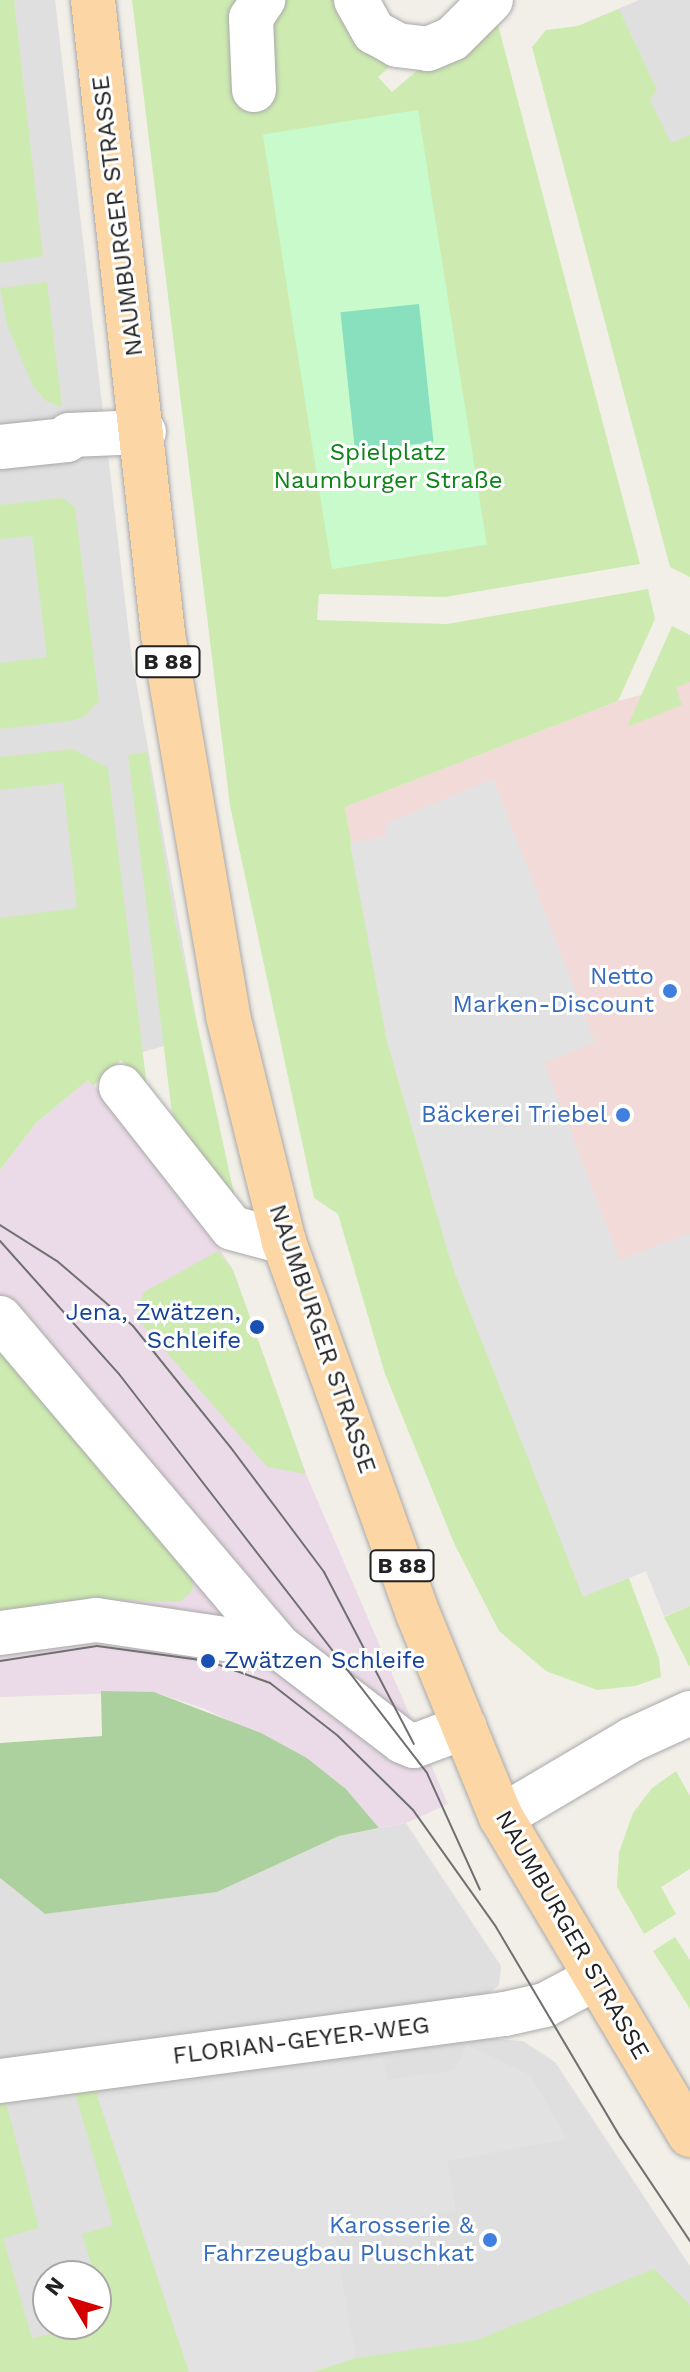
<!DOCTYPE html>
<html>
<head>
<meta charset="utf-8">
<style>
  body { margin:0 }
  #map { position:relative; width:690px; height:2372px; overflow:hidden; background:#f2efe9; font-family:"Work Sans",sans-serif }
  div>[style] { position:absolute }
  .residential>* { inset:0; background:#e0dfdf }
  .commercial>* { inset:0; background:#f2dad9 }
  .industrial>* { inset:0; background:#ebdbe8 }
  .grass>* { inset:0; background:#cdebb0 }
  .forest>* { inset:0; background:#add19e }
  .park>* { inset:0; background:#c8facc; transform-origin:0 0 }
  .pitch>* { inset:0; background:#88e0be; transform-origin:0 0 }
  .parking>* { inset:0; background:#e2e2e2 }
  .roads { filter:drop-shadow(0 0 2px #a9a9a9) drop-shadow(0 0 2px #a9a9a9) }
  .minor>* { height:44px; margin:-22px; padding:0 22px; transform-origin:22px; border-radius:22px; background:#fff }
  .major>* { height:44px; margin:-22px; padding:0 22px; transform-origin:22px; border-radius:22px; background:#fcd6a4 }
  .tram>* { height:2px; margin:-1px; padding:0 1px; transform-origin:1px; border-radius:1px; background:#707070 }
  .dots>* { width:22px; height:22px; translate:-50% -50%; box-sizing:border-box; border:4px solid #fff; border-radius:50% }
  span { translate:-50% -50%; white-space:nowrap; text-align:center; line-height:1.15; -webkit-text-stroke:6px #fff; paint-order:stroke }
  .shield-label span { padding:2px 6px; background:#fff; border:2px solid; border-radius:6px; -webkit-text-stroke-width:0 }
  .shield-label { font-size:22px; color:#222; font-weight:700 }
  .street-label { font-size:24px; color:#222 }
  .park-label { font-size:24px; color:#0c8416 }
  .shop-label { font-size:24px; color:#366cbe }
  .right { translate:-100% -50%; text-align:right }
  .transit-label { font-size:24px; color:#164399 }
  .left { translate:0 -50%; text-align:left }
  .north { position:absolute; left:32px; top:2260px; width:80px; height:80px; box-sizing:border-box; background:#fff; border:2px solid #a7a7a7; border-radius:50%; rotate:308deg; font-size:22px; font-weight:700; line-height:32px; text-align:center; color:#222 }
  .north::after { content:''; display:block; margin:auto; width:28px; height:36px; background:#d40000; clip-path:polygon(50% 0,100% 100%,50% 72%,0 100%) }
</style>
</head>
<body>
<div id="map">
  <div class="residential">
    <i style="clip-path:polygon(0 0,55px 0,131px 652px,199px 1036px,0 1093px)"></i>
    <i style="clip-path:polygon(639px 0,690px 0,690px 421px,578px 26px)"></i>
    <i style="clip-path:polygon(406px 1823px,501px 1966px,499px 1985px,484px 1997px,0 2061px,0 1878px,45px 1914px,217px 1892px,339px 1836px)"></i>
    <i style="clip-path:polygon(evenodd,469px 2037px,523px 2041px,555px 2062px,690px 2266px,690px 2372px,0 2372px,0 2103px,469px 2037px,48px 2276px,96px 2276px,96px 2324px,48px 2324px,48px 2276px)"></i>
  </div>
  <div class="commercial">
    <i style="clip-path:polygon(690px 682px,690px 1606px,664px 1616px,646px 1571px,629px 1578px,545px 1505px,492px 1370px,448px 1252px,387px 1041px,345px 807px,618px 701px)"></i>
  </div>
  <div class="industrial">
    <i style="clip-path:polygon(89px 1079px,191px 1203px,233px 1270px,306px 1474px,448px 1804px,406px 1823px,379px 1828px,346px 1789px,307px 1758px,205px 1709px,154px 1692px,0 1697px,0 1170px,37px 1122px)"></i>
  </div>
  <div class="grass">
    <i style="clip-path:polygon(0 0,14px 0,43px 256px,0 263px)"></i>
    <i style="clip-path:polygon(132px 0,247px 0,261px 29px,276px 0,339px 0,399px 59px,378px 77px,392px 92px,427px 62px,457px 52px,498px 25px,640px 564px,445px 597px,319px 594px,317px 620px,447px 624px,648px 589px,655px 619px,618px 701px,345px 807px,387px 1041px,448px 1252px,583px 1596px,629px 1578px,659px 1658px,661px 1677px,635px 1686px,597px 1690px,546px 1671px,499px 1631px,454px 1543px,385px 1374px,338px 1214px,314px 1198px,230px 806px)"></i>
    <i style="clip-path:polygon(619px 9px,657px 90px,650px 100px,671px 143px,690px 135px,690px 577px,670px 567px,532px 47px,546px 30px,578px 26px)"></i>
    <i style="clip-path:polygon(47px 282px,62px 407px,46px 401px,33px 386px,7px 325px,0 288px)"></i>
    <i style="clip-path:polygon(63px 498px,75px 507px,99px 701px,84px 717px,69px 721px,0 729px,0 663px,47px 657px,32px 536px,0 539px,0 505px)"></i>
    <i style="clip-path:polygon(672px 626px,690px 635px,690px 682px,676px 688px,682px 705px,627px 727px)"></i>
    <i style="clip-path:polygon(73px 749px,108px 768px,147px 1087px,121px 1060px,93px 1086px,88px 1080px,37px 1122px,0 1170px,0 918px,77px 908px,63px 783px,0 790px,0 757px)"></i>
    <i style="clip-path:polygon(147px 752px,175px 921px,236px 1203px,172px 1114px,128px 755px)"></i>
    <i style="clip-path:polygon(218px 1251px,233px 1270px,306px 1474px,267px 1467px,140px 1322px,137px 1308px,144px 1292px)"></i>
    <i style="clip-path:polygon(0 1348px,192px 1574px,193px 1590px,180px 1602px,82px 1599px,0 1611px)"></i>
    <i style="clip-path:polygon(690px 1606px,690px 1665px,689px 1666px,664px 1617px)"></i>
    <i style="clip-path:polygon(676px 1771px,690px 1796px,690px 1869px,661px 1887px,676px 1914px,644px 1934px,617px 1887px,619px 1852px,633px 1813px,652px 1788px)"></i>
    <i style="clip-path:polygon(675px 1937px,690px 1960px,690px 2009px,653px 1951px)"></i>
    <i style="clip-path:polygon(96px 2090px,189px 2372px,0 2372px,0 2103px,6px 2102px,39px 2228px,3px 2238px,32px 2338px,96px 2324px,96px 2319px,106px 2315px,82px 2234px,113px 2225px,75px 2093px)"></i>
    <i style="clip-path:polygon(654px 2269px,690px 2305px,690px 2372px,312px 2372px,356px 2358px,477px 2340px)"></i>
  </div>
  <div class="forest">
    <i style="clip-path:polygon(101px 1691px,154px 1692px,261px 1733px,307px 1758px,346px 1789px,379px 1828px,339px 1836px,217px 1892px,45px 1914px,0 1878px,0 1743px,102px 1736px)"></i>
  </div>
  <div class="park">
    <i style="left:418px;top:110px;width:440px;height:157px;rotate:81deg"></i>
  </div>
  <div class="pitch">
    <i style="left:419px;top:304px;width:139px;height:79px;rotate:84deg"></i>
  </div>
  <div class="parking">
    <i style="clip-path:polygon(493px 779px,595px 1042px,544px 1063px,620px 1260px,690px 1233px,690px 1606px,664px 1616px,646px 1571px,583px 1597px,455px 1274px,387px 1041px,350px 843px,387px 836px,385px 824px)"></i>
    <i style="clip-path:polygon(467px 2045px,530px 2075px,567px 2139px,447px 2161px,456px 2211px,333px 2229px,356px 2358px,312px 2372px,189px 2372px,98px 2098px,383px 2058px,387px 2080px,454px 2070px)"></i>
  </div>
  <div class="roads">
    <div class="minor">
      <i style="left:356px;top:0;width:37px;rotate:61deg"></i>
      <i style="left:374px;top:32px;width:26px;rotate:29deg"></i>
      <i style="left:397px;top:45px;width:31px;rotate:7deg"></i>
      <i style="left:428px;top:49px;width:26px;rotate:-23deg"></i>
      <i style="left:452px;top:39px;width:55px;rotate:-45deg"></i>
      <i style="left:254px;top:90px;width:72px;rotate:-92.4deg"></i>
      <i style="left:251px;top:18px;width:22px;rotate:-56deg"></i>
      <i style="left:0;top:447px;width:67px;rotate:-6deg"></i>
      <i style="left:67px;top:440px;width:5px;rotate:-68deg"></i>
      <i style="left:69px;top:435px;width:75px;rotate:-2.3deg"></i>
      <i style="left:121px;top:1087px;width:179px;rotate:51.8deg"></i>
      <i style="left:232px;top:1228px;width:54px;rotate:15.1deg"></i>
      <i style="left:0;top:1318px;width:431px;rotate:49.7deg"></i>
      <i style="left:279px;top:1647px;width:155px;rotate:37.4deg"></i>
      <i style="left:402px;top:1741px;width:13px;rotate:23deg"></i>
      <i style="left:414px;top:1746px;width:54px;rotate:-20.4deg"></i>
      <i style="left:0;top:1633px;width:97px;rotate:-7.7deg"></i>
      <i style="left:96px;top:1620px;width:185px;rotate:8.4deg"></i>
      <i style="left:501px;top:1817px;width:151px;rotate:-30.6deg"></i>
      <i style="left:631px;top:1740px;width:65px;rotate:-24.6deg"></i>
      <i style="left:0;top:2081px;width:509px;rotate:-7.56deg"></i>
      <i style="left:505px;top:2014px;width:41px;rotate:-12.7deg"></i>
      <i style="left:545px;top:2005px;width:58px;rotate:-27.9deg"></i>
    </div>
    <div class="major">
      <i style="left:93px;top:0;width:638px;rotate:83.7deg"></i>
      <i style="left:163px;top:634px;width:387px;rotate:80.3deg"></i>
      <i style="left:228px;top:1016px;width:233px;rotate:76.1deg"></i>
      <i style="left:284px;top:1242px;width:395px;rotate:70.2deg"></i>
      <i style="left:418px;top:1614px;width:219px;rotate:67.8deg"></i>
      <i style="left:501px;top:1817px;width:370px;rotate:59.3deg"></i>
    </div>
  </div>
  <div class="tram">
    <i style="left:0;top:1225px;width:67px;rotate:32.3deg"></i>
    <i style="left:57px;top:1261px;width:100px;rotate:40.5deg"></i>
    <i style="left:133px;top:1326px;width:156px;rotate:51.2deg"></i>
    <i style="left:231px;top:1448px;width:155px;rotate:53.1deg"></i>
    <i style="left:324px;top:1572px;width:194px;rotate:62.4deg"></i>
    <i style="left:0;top:1241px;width:178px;rotate:48.2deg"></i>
    <i style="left:119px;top:1374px;width:504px;rotate:52.33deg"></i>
    <i style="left:427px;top:1773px;width:128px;rotate:65.6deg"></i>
    <i style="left:0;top:1661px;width:98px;rotate:-8.8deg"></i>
    <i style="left:97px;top:1646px;width:112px;rotate:7.7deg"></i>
    <i style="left:208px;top:1661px;width:66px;rotate:19.5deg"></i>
    <i style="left:270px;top:1683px;width:86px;rotate:37.9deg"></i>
    <i style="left:338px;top:1736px;width:105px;rotate:44.6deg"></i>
    <i style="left:413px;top:1810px;width:143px;rotate:54.6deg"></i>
    <i style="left:496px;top:1927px;width:245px;rotate:59.4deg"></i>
    <i style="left:621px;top:2138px;width:124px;rotate:56.2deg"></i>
  </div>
  <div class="dots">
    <i style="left:670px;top:991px;background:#3f7fe0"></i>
    <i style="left:623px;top:1115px;background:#3f7fe0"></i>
    <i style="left:257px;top:1327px;background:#1a4fb4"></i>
    <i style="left:208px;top:1661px;background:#1a4fb4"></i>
    <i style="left:490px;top:2240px;background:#3f7fe0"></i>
  </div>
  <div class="shield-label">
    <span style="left:168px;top:662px">B 88</span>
    <span style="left:402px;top:1566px">B 88</span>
  </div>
  <div class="street-label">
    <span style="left:118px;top:216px;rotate:-97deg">NAUMBURGER STRASSE</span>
    <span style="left:322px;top:1339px;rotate:71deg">NAUMBURGER STRASSE</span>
    <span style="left:572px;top:1935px;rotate:60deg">NAUMBURGER STRASSE</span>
    <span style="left:301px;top:2041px;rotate:-7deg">FLORIAN-GEYER-WEG</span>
  </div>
  <div class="park-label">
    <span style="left:388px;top:467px">Spielplatz<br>Naumburger Straße</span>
  </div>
  <div class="shop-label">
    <span class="right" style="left:654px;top:991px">Netto<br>Marken-Discount</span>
    <span class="right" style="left:607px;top:1115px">Bäckerei Triebel</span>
    <span class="right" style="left:474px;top:2240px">Karosserie &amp;<br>Fahrzeugbau Pluschkat</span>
  </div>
  <div class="transit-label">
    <span class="right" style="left:241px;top:1327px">Jena, Zwätzen,<br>Schleife</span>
    <span class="left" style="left:224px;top:1661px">Zwätzen Schleife</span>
  </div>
  <div class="north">N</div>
</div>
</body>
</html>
